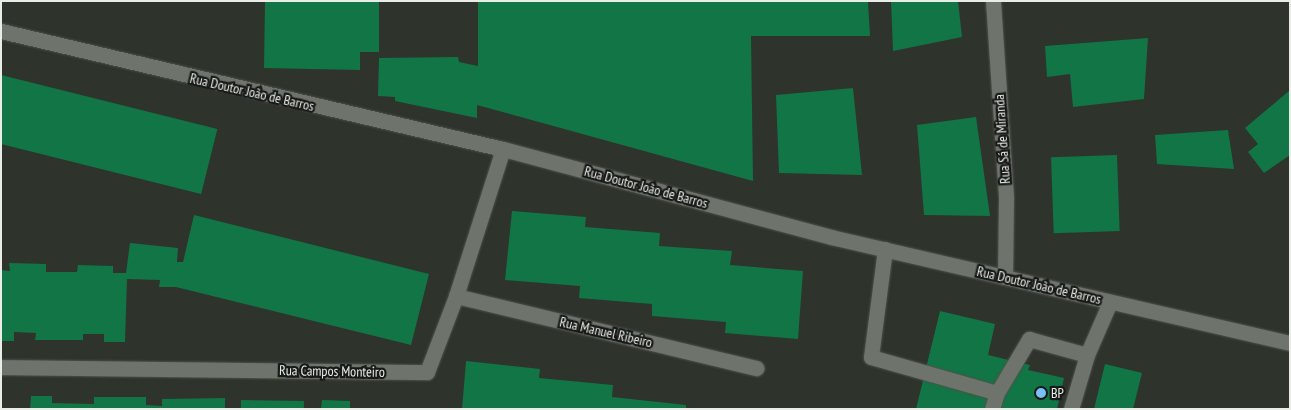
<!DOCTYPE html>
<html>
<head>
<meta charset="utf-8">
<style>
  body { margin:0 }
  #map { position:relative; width:1291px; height:410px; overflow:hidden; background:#2e332c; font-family:"PT Sans Narrow",sans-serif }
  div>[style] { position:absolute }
  .building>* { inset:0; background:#127546; transform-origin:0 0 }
  .roads { filter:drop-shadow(0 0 1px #4e514b) drop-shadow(0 0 1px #4e514b) }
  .minor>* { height:15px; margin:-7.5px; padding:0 7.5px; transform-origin:7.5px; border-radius:7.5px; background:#6e736b }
  .dots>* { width:14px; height:14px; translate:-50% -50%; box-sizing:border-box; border:2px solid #181a17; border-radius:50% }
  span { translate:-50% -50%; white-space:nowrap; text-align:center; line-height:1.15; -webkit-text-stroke:4.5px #181a17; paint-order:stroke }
  .street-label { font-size:14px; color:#e9ece7 }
  .poi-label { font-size:14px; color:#e9ece7 }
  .left { translate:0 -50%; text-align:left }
  .frame { position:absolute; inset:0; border:2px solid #e9ece7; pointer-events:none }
</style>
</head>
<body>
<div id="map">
  <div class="building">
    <i style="clip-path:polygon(265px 1px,379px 1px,379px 52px,360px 52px,360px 70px,264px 68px)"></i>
    <i style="clip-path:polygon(478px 1px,868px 1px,870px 36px,751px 36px,753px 181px,477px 105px,477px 118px,395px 101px,395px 97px,378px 96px,379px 58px,458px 57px,459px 62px,478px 66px)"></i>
    <i style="clip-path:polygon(891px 1px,958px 1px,962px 37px,893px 51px)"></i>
    <i style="clip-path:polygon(1148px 38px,1144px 99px,1073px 107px,1070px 74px,1047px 77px,1045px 46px)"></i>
    <i style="left:1px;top:75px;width:223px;height:67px;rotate:14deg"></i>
    <i style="clip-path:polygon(853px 88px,862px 175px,779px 173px,776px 95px)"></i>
    <i style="clip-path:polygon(1290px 90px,1290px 155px,1264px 173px,1248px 152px,1258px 144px,1245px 128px)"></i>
    <i style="clip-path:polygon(976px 117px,990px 216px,924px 215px,917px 125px)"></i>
    <i style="clip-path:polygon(1228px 130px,1234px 169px,1157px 164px,1155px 135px)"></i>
    <i style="left:1117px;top:155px;width:76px;height:66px;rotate:88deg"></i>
    <i style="clip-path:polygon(512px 211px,586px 217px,585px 227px,660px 233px,659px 246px,732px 251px,730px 265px,803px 271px,798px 339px,725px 333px,726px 322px,652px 316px,652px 304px,579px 298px,580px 286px,505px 280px)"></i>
    <i style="clip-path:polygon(194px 215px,429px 274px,411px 345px,176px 287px,159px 287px,160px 280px,127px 279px,125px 342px,104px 342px,104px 334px,83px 334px,83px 340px,35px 340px,36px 333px,14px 332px,14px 341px,1px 341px,1px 270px,10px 271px,9px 263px,46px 264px,46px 272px,77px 272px,78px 265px,113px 266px,113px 273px,126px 273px,130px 243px,178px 248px,177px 262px,183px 262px)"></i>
    <i style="clip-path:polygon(940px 311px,995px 324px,988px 355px,1030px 365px,1028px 370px,1064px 378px,1057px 409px,916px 409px)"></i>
    <i style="clip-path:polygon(466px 361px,540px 369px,539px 378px,613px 385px,612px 397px,686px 405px,686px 409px,462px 409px)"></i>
    <i style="clip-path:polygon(1105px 364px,1142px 373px,1133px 409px,1094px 409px)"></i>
    <i style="clip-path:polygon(31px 396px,52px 396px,52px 403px,94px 404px,94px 397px,146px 397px,146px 405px,162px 406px,162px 399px,225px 398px,225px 409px,30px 409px)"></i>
    <i style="left:241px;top:400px;width:63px;height:9px;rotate:1deg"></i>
    <i style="clip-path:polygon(322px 400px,350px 401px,350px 409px,321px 409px)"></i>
  </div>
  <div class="roads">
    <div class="minor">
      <i style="left:993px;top:1px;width:198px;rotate:86.2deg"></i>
      <i style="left:1006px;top:199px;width:77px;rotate:90.7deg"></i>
      <i style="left:1px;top:31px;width:516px;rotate:13.23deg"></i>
      <i style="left:503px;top:149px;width:340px;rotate:15deg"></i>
      <i style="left:831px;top:237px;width:471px;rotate:13deg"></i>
      <i style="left:885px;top:249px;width:109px;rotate:97.4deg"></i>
      <i style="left:871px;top:357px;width:131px;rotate:15.9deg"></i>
      <i style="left:456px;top:296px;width:309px;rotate:13.5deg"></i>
      <i style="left:1px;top:367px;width:426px;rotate:0.7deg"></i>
      <i style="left:427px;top:372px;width:81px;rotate:-69.1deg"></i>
      <i style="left:456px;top:296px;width:154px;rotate:-72.3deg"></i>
      <i style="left:992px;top:409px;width:17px;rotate:-73deg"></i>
      <i style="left:997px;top:393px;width:63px;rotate:-59.3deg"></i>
      <i style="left:1029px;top:339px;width:60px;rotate:15.4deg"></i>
      <i style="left:1087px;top:355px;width:58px;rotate:-66.5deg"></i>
      <i style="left:1071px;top:409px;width:56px;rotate:-73.5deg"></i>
    </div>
  </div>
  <div class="dots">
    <i style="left:1041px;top:393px;background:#7abff8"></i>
  </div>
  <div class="street-label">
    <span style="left:252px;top:92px;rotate:13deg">Rua Doutor João de Barros</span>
    <span style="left:1002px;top:139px;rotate:-94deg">Rua Sá de Miranda</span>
    <span style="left:646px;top:187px;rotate:15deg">Rua Doutor João de Barros</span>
    <span style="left:1039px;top:285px;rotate:13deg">Rua Doutor João de Barros</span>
    <span style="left:606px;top:332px;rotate:13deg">Rua Manuel Ribeiro</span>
    <span style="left:332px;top:371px;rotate:1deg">Rua Campos Monteiro</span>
  </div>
  <div class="poi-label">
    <span class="left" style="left:1051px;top:393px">BP</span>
  </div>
  <div class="frame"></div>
</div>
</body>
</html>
